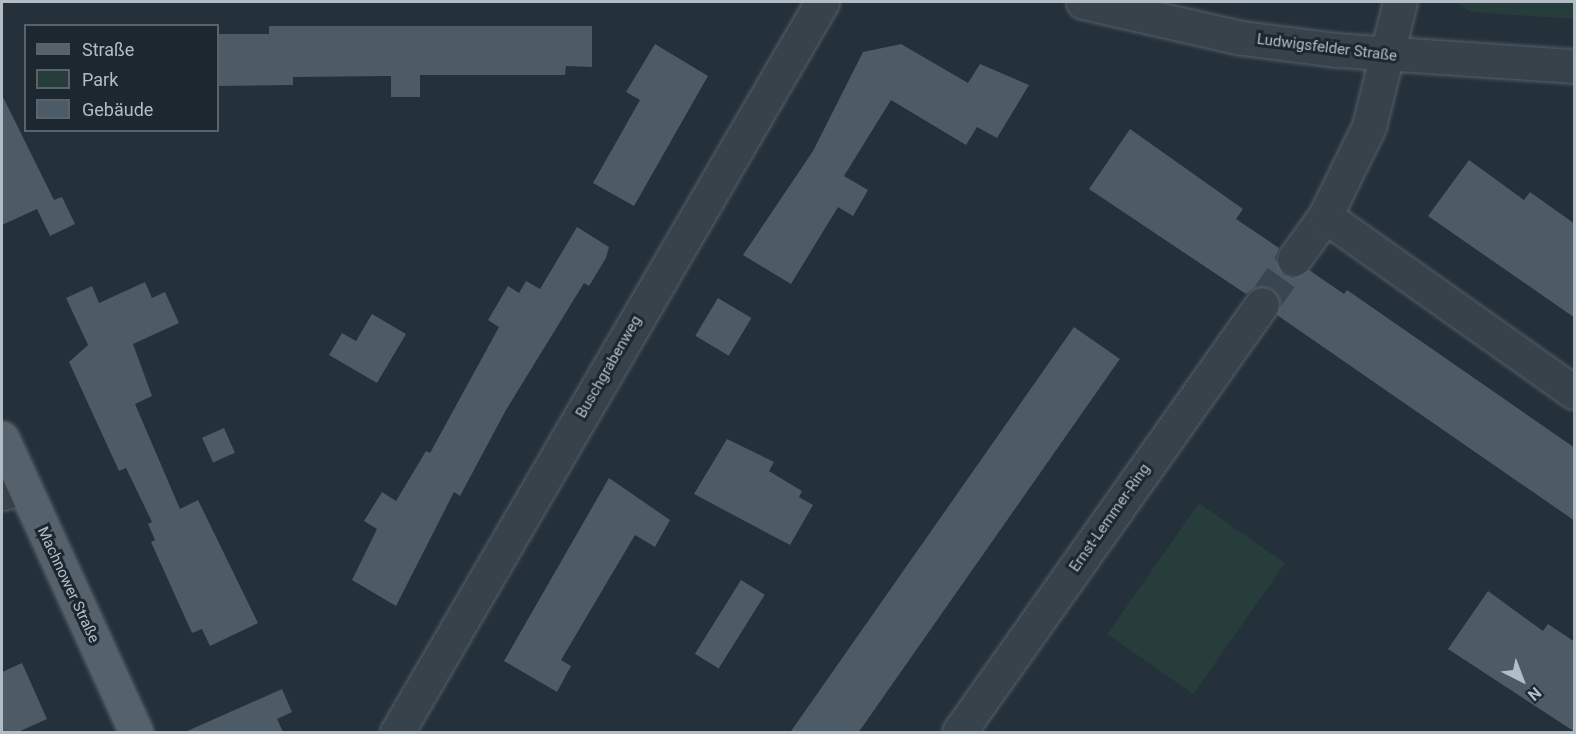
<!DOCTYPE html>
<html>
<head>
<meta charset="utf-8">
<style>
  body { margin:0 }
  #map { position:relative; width:1576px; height:734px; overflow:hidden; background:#24303a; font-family:Roboto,sans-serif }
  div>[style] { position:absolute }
  .green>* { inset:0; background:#273d3c; transform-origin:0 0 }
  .building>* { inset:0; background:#4c5b65; transform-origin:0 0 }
  .minor-tunnel>* { height:33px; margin-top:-16.5px; transform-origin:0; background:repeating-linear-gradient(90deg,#39454f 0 33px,transparent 0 49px) }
  .roads { filter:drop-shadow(0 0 2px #556068) drop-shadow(0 0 2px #556068) }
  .minor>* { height:33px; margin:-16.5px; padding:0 16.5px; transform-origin:16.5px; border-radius:16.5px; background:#37424b }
  .major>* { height:33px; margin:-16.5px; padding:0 16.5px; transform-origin:16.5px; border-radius:16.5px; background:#55616b }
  span { translate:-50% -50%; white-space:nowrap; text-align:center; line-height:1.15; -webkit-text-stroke:6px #1c272f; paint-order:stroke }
  .street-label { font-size:15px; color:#b3bdc6 }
  .frame { position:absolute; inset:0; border:3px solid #b3bdc6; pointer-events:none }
  .legend { position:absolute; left:24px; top:24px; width:195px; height:108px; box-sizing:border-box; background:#1c272f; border:2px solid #58636b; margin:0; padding:8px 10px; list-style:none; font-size:18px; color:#b3bdc6 }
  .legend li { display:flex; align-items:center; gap:12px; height:30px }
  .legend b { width:30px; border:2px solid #58636b }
  .north { position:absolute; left:1492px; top:650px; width:60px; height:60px; -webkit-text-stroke:4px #1c272f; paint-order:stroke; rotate:138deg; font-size:16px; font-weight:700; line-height:24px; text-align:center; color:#b3bdc6 }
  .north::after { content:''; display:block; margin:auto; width:21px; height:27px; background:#b3bdc6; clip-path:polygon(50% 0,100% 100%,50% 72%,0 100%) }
</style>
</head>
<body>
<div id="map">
  <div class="green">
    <i style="clip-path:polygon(1455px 2px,1574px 2px,1574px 19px,1471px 12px)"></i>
    <i style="left:1199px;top:503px;width:105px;height:160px;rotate:35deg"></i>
  </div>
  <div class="building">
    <i style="clip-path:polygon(269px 26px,592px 26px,592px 67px,566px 66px,565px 75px,420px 75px,420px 97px,391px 97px,391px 76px,293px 77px,293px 85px,218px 86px,218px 34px,269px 34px)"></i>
    <i style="clip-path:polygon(655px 44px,708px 76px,634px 206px,593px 183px,640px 100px,626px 92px)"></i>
    <i style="clip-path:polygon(901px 44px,968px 83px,980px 64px,1029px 85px,997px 138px,977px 127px,966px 145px,891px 100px,844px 176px,868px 190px,853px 216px,838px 207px,791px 284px,743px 255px,813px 151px,863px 52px)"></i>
    <i style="clip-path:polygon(2px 95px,54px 200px,62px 197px,75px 224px,50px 236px,37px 209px,2px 225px)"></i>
    <i style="clip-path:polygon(1130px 129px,1243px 209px,1236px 219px,1279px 248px,1275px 258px,1283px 274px,1293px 278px,1309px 270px,1344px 294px,1347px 290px,1575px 448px,1575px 521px,1277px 315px,1279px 297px,1272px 288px,1255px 287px,1246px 294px,1089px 189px)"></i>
    <i style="clip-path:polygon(1469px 160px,1524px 200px,1530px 192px,1575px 224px,1575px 318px,1428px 216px)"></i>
    <i style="clip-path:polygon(577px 227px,609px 247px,606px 258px,589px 286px,584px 283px,506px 410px,460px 496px,454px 492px,396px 606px,352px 580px,377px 529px,364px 521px,382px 492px,396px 501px,426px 451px,430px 453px,499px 327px,488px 320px,508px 286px,519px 293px,526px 281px,540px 289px)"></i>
    <i style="clip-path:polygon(145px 282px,152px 298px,165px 292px,179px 323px,133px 344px,152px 396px,135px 404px,180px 509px,198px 500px,258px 623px,210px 646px,202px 629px,192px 633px,151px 542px,155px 540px,148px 524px,152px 522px,126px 468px,119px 471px,69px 362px,88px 345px,66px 298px,92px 286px,99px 303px)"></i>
    <i style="left:718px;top:298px;width:39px;height:44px;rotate:31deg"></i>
    <i style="clip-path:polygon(372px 314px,406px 334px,377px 383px,329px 355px,342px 333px,356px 341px)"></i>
    <i style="left:1074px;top:327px;width:56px;height:495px;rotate:35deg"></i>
    <i style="left:224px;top:428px;width:27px;height:24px;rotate:66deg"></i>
    <i style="clip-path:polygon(727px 439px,774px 462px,769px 471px,802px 491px,799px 497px,813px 505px,790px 545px,694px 494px)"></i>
    <i style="clip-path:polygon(609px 478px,670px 520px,655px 547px,635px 535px,561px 660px,571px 666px,557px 692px,504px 661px)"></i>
    <i style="left:741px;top:580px;width:28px;height:87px;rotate:32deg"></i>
    <i style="clip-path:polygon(1488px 591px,1543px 631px,1548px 624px,1575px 642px,1575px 732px,1448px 649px)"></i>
    <i style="clip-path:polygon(22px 663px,47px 719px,18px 732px,2px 732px,2px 672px)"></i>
    <i style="clip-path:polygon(282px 689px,292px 712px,277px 719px,283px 732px,185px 732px)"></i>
  </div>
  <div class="minor-tunnel">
    <i style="left:1262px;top:304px;width:55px;rotate:-54.6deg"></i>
  </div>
  <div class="roads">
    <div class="minor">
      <i style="left:1083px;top:2px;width:163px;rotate:12.8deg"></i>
      <i style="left:1242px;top:38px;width:96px;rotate:7.2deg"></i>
      <i style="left:1337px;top:50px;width:238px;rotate:3.9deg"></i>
      <i style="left:1325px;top:216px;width:100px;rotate:-63.9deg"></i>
      <i style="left:1369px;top:126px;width:128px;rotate:-76deg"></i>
      <i style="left:1294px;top:259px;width:53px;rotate:-54.2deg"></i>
      <i style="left:1325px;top:216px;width:305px;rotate:35.3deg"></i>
      <i style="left:2px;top:493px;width:23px;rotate:-15deg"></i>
      <i style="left:397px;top:732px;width:845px;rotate:-59.79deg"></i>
      <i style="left:959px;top:732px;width:524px;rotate:-54.7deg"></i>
    </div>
    <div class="major">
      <i style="left:2px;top:438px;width:323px;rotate:65.5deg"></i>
    </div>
  </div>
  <div class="street-label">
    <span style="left:1327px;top:48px;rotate:7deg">Ludwigsfelder Straße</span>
    <span style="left:609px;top:367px;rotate:-60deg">Buschgrabenweg</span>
    <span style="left:1110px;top:518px;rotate:-55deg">Ernst-Lemmer-Ring</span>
    <span style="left:68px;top:585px;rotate:65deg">Machnower Straße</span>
  </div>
  <div class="frame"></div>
  <ul class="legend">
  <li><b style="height:8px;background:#55616b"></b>Straße</li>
  <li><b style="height:16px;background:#273d3c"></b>Park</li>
  <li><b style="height:16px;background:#4c5b65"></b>Gebäude</li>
  </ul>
  <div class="north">N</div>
</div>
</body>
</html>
